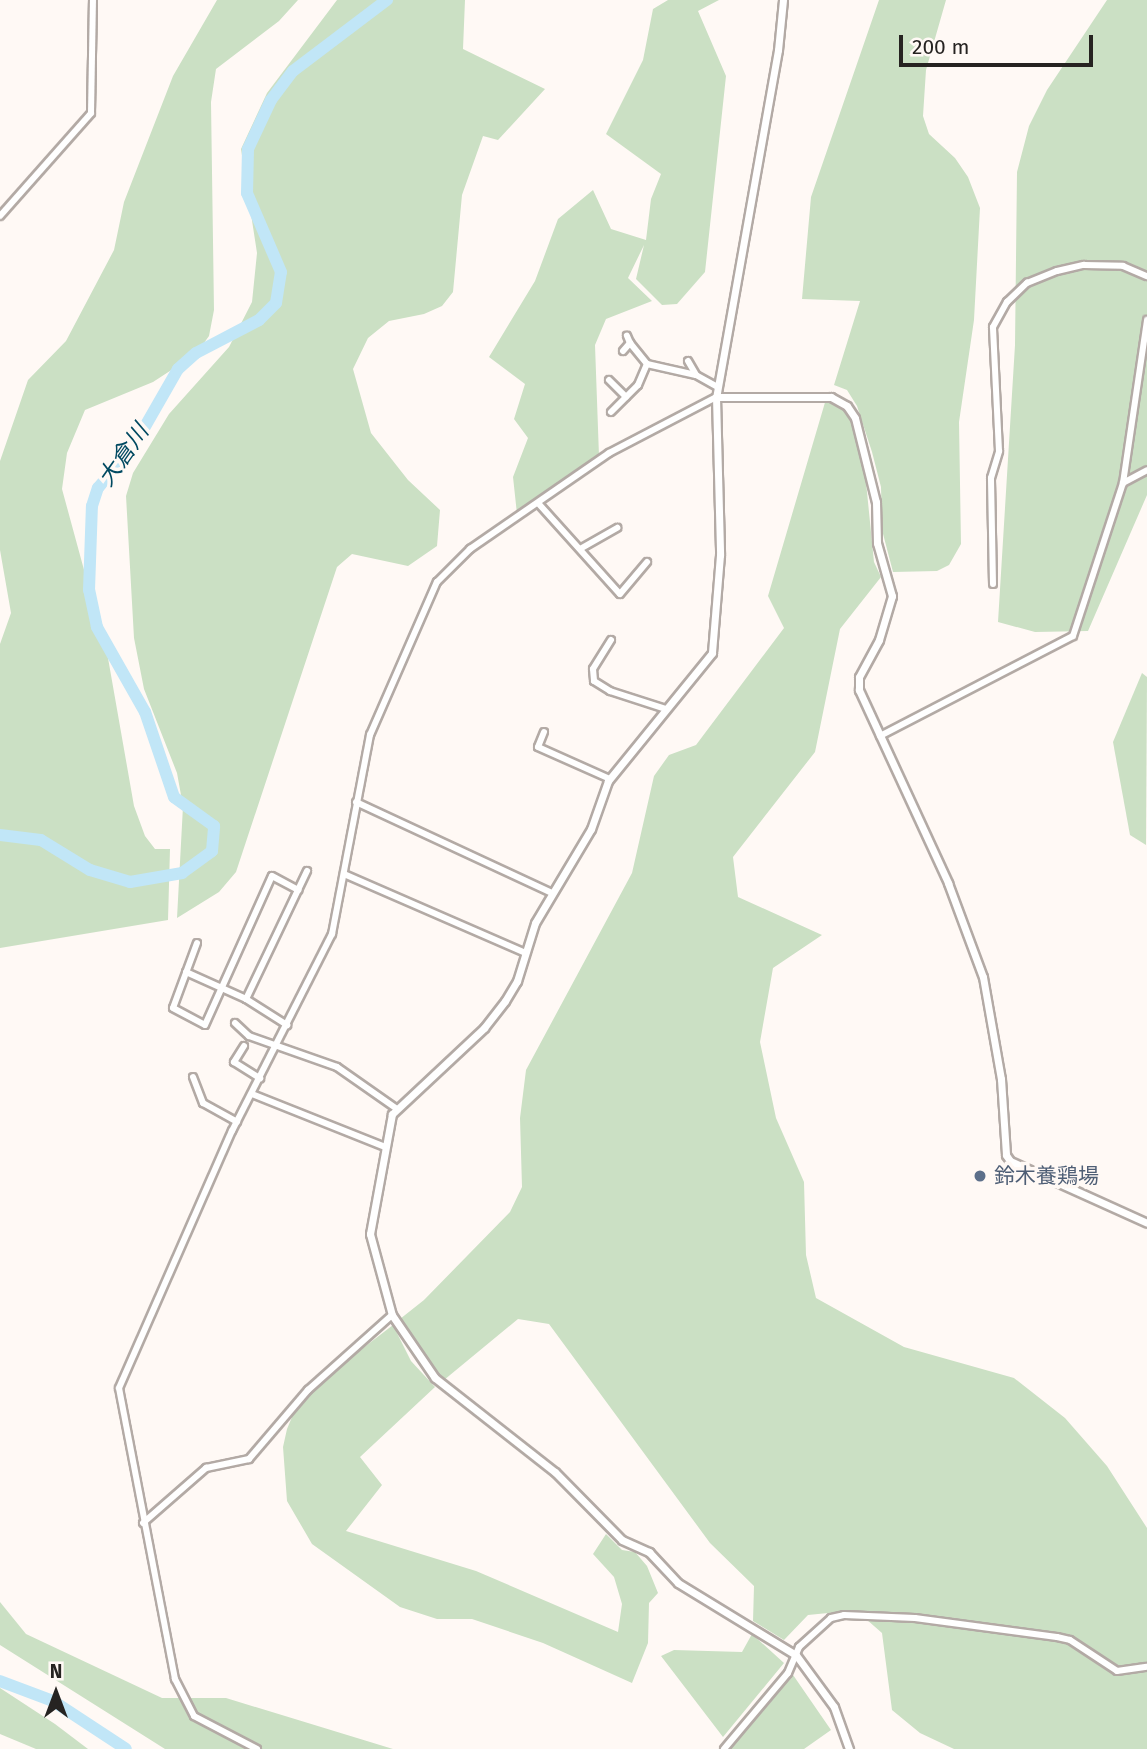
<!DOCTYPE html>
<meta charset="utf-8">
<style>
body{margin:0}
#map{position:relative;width:1147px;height:1749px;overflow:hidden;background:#fff9f5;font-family:"Fira Sans","Noto Sans JP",sans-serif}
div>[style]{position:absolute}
.green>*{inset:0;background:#cbe0c4}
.river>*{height:12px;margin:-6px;padding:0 6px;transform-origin:6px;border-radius:6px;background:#c1e6f7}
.roads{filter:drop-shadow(2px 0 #b3aaa5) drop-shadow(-2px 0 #b3aaa5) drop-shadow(0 2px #b3aaa5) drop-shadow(0 -2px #b3aaa5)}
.minor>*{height:6px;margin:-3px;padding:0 3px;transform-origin:3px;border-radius:3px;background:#fff}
.tertiary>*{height:7px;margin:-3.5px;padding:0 3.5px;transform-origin:3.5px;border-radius:3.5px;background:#fff}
.dots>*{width:19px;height:19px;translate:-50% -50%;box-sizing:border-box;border:4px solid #fff9f5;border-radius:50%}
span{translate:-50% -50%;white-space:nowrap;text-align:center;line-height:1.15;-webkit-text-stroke:7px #fff9f5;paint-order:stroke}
.service-label{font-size:21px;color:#4e5e75}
.left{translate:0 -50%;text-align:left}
.water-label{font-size:23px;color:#004961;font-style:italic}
.north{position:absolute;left:21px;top:1658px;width:70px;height:70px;-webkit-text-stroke:5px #fff9f5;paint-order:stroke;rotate:0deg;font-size:19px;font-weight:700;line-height:28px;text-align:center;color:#262321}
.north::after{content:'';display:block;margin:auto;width:24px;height:32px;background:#262321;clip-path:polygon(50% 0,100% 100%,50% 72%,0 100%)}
.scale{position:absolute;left:899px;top:35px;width:194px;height:32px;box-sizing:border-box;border:4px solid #262321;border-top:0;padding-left:9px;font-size:21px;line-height:24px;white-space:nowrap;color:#262321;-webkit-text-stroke:5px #fff9f5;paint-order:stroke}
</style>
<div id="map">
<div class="green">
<div style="clip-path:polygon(217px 0,298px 0,279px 21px,216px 69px,211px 102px,214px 310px,209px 336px,196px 354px,153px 382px,85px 410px,67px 453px,62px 489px,108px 658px,134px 806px,145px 836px,155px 849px,170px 849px,168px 920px,0 948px,0 644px,11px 613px,0 550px,0 461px,28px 380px,66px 341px,114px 250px,124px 202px,173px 76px)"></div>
<div style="clip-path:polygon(337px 0,465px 0,463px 49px,545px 89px,498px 140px,483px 136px,462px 195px,453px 292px,442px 306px,424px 314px,389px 321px,368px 338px,353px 369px,371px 433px,408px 480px,440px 510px,437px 546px,408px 566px,352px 554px,337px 567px,236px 872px,219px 892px,177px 918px,183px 806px,177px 773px,144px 689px,134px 638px,126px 496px,133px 473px,169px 414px,229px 347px,252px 302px,257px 253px,241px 149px,267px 93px)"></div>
<div style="clip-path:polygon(668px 0,719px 0,698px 11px,726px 76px,705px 272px,677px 304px,662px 305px,636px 279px,644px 245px,628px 278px,652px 301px,606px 319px,595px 345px,599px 456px,517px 514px,513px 477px,528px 438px,514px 419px,525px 384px,489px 357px,535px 281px,558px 219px,593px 190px,611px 229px,646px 240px,651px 199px,661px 174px,606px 134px,643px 60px,653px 9px)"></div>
<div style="clip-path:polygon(879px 0,946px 0,926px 70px,923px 116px,929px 134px,955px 158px,968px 177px,980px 208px,974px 320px,959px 422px,961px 544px,949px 565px,937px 571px,893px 572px,882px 530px,881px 487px,872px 452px,857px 406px,847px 390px,834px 385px,860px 301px,802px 299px,811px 197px)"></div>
<div style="clip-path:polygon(1107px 0,1147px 0,1147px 495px,1088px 631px,1035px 632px,998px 622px,1015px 345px,1017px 172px,1029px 126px,1047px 90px)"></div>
<div style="clip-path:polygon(826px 399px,845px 407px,854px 425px,864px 462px,874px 562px,881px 577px,840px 629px,815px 752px,733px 857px,738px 897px,822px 935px,773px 968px,760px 1042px,776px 1118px,804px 1182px,806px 1255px,816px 1298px,904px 1347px,1014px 1378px,1065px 1418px,1107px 1466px,1147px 1528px,1147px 1749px,954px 1749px,920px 1733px,892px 1710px,882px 1633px,866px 1619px,848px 1611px,808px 1615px,784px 1640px,753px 1621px,754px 1586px,710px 1543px,549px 1324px,518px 1319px,444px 1380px,417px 1356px,400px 1319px,424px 1300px,510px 1212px,522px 1187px,520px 1118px,526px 1070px,632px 873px,654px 776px,669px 755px,696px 745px,784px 628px,768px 596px)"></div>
<div style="clip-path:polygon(1142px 673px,1147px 677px,1146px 845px,1130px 835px,1113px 742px)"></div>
<div style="clip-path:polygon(393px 1325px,411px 1361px,435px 1387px,360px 1457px,382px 1485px,346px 1531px,476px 1571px,618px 1632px,622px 1604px,614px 1577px,593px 1554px,606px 1534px,622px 1550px,635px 1552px,647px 1566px,658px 1593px,649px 1603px,648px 1643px,632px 1683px,543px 1643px,472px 1619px,437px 1619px,400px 1607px,312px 1544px,287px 1501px,283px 1447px,287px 1429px,295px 1410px,319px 1382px)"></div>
<div style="clip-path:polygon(0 1602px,26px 1634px,162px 1698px,226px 1698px,393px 1749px,165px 1749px,0 1645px)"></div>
<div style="clip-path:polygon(752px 1634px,784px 1663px,723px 1737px,661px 1656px,674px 1650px,742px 1652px)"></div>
<div style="clip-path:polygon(791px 1672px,831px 1730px,804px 1749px,721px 1749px,770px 1703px)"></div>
<div style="clip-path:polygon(0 1688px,55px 1724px,88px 1749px,36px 1749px,0 1734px)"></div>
</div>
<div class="river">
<div style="left:0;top:835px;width:41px;rotate:7deg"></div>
<div style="left:41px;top:840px;width:57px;rotate:31.5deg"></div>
<div style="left:90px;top:870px;width:42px;rotate:16.7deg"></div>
<div style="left:130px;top:882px;width:53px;rotate:-9.8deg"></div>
<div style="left:182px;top:873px;width:37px;rotate:-36deg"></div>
<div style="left:212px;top:851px;width:25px;rotate:-85deg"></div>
<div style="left:214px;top:826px;width:49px;rotate:-144.1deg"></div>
<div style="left:174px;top:797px;width:90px;rotate:-108.8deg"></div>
<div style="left:145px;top:712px;width:98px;rotate:-119.5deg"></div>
<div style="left:97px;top:627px;width:38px;rotate:-102deg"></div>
<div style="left:89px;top:590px;width:84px;rotate:-88deg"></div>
<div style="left:92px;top:506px;width:19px;rotate:-72deg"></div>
<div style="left:98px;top:488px;width:57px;rotate:-49.9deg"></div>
<div style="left:135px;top:444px;width:86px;rotate:-60.2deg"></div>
<div style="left:178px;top:369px;width:24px;rotate:-42deg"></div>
<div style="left:196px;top:353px;width:71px;rotate:-27.6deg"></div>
<div style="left:259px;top:320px;width:24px;rotate:-45deg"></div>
<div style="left:276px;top:303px;width:31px;rotate:-81deg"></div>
<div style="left:281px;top:272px;width:86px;rotate:-113.3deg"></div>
<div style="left:247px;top:193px;width:44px;rotate:-88.7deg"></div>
<div style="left:248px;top:149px;width:54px;rotate:-64.9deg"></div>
<div style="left:271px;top:100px;width:36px;rotate:-53deg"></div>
<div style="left:293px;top:71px;width:118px;rotate:-37.1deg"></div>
<div style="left:0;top:1681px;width:57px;rotate:20.7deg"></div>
<div style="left:53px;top:1701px;width:87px;rotate:33.3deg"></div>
</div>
<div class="roads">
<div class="minor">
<div style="left:0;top:216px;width:137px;rotate:-48.5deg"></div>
<div style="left:91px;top:113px;width:113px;rotate:-89deg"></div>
<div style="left:630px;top:343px;width:27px;rotate:51deg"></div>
<div style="left:647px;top:364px;width:50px;rotate:12.7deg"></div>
<div style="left:696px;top:375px;width:25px;rotate:29deg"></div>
<div style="left:623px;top:351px;width:11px;rotate:-49deg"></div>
<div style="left:630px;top:343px;width:8px;rotate:-113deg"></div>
<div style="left:688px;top:361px;width:16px;rotate:60deg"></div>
<div style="left:609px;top:380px;width:24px;rotate:45deg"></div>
<div style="left:611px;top:412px;width:38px;rotate:-45deg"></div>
<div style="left:638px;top:385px;width:23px;rotate:-67deg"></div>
<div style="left:1123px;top:483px;width:27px;rotate:-28deg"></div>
<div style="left:538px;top:503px;width:122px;rotate:48deg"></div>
<div style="left:620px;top:594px;width:42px;rotate:-49.8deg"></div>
<div style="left:580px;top:549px;width:43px;rotate:-29.6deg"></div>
<div style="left:993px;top:584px;width:106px;rotate:-91.1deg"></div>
<div style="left:991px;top:478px;width:28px;rotate:-73deg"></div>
<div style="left:999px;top:451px;width:124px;rotate:-92.8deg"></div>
<div style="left:993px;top:327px;width:29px;rotate:-61deg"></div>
<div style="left:1007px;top:302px;width:28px;rotate:-44deg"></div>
<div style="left:1027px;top:283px;width:32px;rotate:-22deg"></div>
<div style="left:1057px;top:271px;width:28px;rotate:-13deg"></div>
<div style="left:1084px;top:265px;width:39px;rotate:1deg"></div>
<div style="left:1123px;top:266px;width:26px;rotate:23deg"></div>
<div style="left:611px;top:640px;width:34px;rotate:122deg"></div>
<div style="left:593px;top:669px;width:12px;rotate:85deg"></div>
<div style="left:594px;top:681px;width:19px;rotate:32deg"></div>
<div style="left:610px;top:691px;width:59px;rotate:17.8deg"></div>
<div style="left:544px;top:732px;width:16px;rotate:112deg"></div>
<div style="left:538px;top:747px;width:79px;rotate:24deg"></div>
<div style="left:880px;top:736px;width:217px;rotate:-27.4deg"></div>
<div style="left:1073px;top:636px;width:161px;rotate:-71.9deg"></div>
<div style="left:1123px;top:483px;width:165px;rotate:-81.6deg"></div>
<div style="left:356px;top:802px;width:216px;rotate:24.9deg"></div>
<div style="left:344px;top:874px;width:198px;rotate:23.5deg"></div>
<div style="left:197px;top:943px;width:69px;rotate:110.3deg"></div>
<div style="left:173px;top:1008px;width:36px;rotate:28deg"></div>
<div style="left:205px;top:1025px;width:163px;rotate:-65.8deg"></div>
<div style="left:272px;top:876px;width:30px;rotate:28deg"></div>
<div style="left:186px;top:972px;width:66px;rotate:24.2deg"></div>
<div style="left:246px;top:999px;width:49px;rotate:32.4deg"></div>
<div style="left:246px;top:999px;width:142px;rotate:-64.5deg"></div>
<div style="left:235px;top:1023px;width:19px;rotate:43deg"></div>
<div style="left:249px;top:1036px;width:93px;rotate:19.4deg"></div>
<div style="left:337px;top:1067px;width:73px;rotate:35deg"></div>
<div style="left:244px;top:1046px;width:19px;rotate:122deg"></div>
<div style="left:234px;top:1062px;width:31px;rotate:32deg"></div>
<div style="left:193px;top:1077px;width:28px;rotate:69deg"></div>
<div style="left:203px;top:1103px;width:39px;rotate:29deg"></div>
<div style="left:252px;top:1094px;width:143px;rotate:21.7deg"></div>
<div style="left:143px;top:1523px;width:84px;rotate:-41.1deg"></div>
<div style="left:206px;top:1468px;width:44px;rotate:-11.8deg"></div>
<div style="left:249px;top:1459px;width:91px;rotate:-49.5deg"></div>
<div style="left:308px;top:1390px;width:113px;rotate:-41.8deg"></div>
<div style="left:257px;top:1749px;width:71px;rotate:-152.4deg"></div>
<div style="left:194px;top:1716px;width:42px;rotate:-117.2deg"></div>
<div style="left:175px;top:1679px;width:296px;rotate:-100.9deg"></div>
<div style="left:119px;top:1388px;width:281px;rotate:-66.3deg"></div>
<div style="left:232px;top:1131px;width:221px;rotate:-63.1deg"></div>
<div style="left:332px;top:934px;width:203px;rotate:-79.2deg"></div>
<div style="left:370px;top:735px;width:167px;rotate:-66.4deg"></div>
<div style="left:437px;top:582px;width:47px;rotate:-45deg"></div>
<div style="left:470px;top:549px;width:169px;rotate:-34.6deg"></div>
<div style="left:609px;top:453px;width:121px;rotate:-27.6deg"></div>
<div style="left:724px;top:1749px;width:99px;rotate:-49.9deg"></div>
<div style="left:788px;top:1673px;width:28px;rotate:-67deg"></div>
<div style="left:799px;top:1647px;width:43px;rotate:-42.2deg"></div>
<div style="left:831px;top:1618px;width:13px;rotate:-13deg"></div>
<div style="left:844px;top:1615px;width:71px;rotate:2.4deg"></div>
<div style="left:915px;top:1618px;width:143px;rotate:7.6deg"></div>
<div style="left:1057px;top:1637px;width:13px;rotate:13deg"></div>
<div style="left:1070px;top:1640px;width:56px;rotate:33.4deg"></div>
<div style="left:1117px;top:1671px;width:30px;rotate:-8deg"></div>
</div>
<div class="tertiary">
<div style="left:783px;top:0;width:50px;rotate:95.7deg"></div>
<div style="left:778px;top:50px;width:352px;rotate:100.1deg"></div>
<div style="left:716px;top:397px;width:158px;rotate:88.5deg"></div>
<div style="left:720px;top:555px;width:98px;rotate:94.7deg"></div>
<div style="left:712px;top:653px;width:165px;rotate:129.1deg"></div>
<div style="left:608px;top:781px;width:51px;rotate:109.5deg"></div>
<div style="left:591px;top:829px;width:109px;rotate:120.8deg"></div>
<div style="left:535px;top:923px;width:61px;rotate:107.2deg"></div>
<div style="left:517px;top:981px;width:23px;rotate:121deg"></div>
<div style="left:505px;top:1001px;width:34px;rotate:128deg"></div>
<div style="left:484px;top:1028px;width:126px;rotate:136.9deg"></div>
<div style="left:392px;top:1114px;width:122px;rotate:100.4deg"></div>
<div style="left:370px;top:1234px;width:84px;rotate:74.8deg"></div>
<div style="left:392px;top:1315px;width:76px;rotate:55.7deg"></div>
<div style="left:435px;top:1378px;width:152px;rotate:38.1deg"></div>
<div style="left:555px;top:1472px;width:95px;rotate:45.4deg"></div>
<div style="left:622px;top:1540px;width:30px;rotate:24deg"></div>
<div style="left:649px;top:1552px;width:42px;rotate:46.9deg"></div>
<div style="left:678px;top:1583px;width:138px;rotate:31.4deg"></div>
<div style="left:796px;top:1655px;width:64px;rotate:53.8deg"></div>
<div style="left:834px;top:1707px;width:45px;rotate:70.3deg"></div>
<div style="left:716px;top:397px;width:115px"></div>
<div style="left:831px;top:397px;width:18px;rotate:29deg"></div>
<div style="left:847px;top:406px;width:14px;rotate:56deg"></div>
<div style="left:855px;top:418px;width:87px;rotate:76deg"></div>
<div style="left:876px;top:502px;width:41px;rotate:88.6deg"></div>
<div style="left:877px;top:543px;width:55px;rotate:74.2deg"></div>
<div style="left:892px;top:596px;width:46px;rotate:106.5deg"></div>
<div style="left:879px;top:640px;width:42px;rotate:118.4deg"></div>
<div style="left:859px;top:677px;width:13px;rotate:90deg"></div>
<div style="left:859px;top:690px;width:213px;rotate:65.2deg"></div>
<div style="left:948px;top:883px;width:100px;rotate:69.6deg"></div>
<div style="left:983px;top:977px;width:104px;rotate:80deg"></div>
<div style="left:1001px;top:1079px;width:76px;rotate:86.2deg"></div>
<div style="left:1006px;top:1155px;width:7px;rotate:56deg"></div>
<div style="left:1010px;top:1161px;width:150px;rotate:24.3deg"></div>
</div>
</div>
<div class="dots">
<div style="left:980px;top:1176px;background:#5c6f8a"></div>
</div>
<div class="service-label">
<span class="left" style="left:994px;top:1176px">鈴木養鶏場</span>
</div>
<div class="water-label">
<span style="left:123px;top:455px;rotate:-55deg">大倉川</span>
</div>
<div class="north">N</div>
<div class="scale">200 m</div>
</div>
